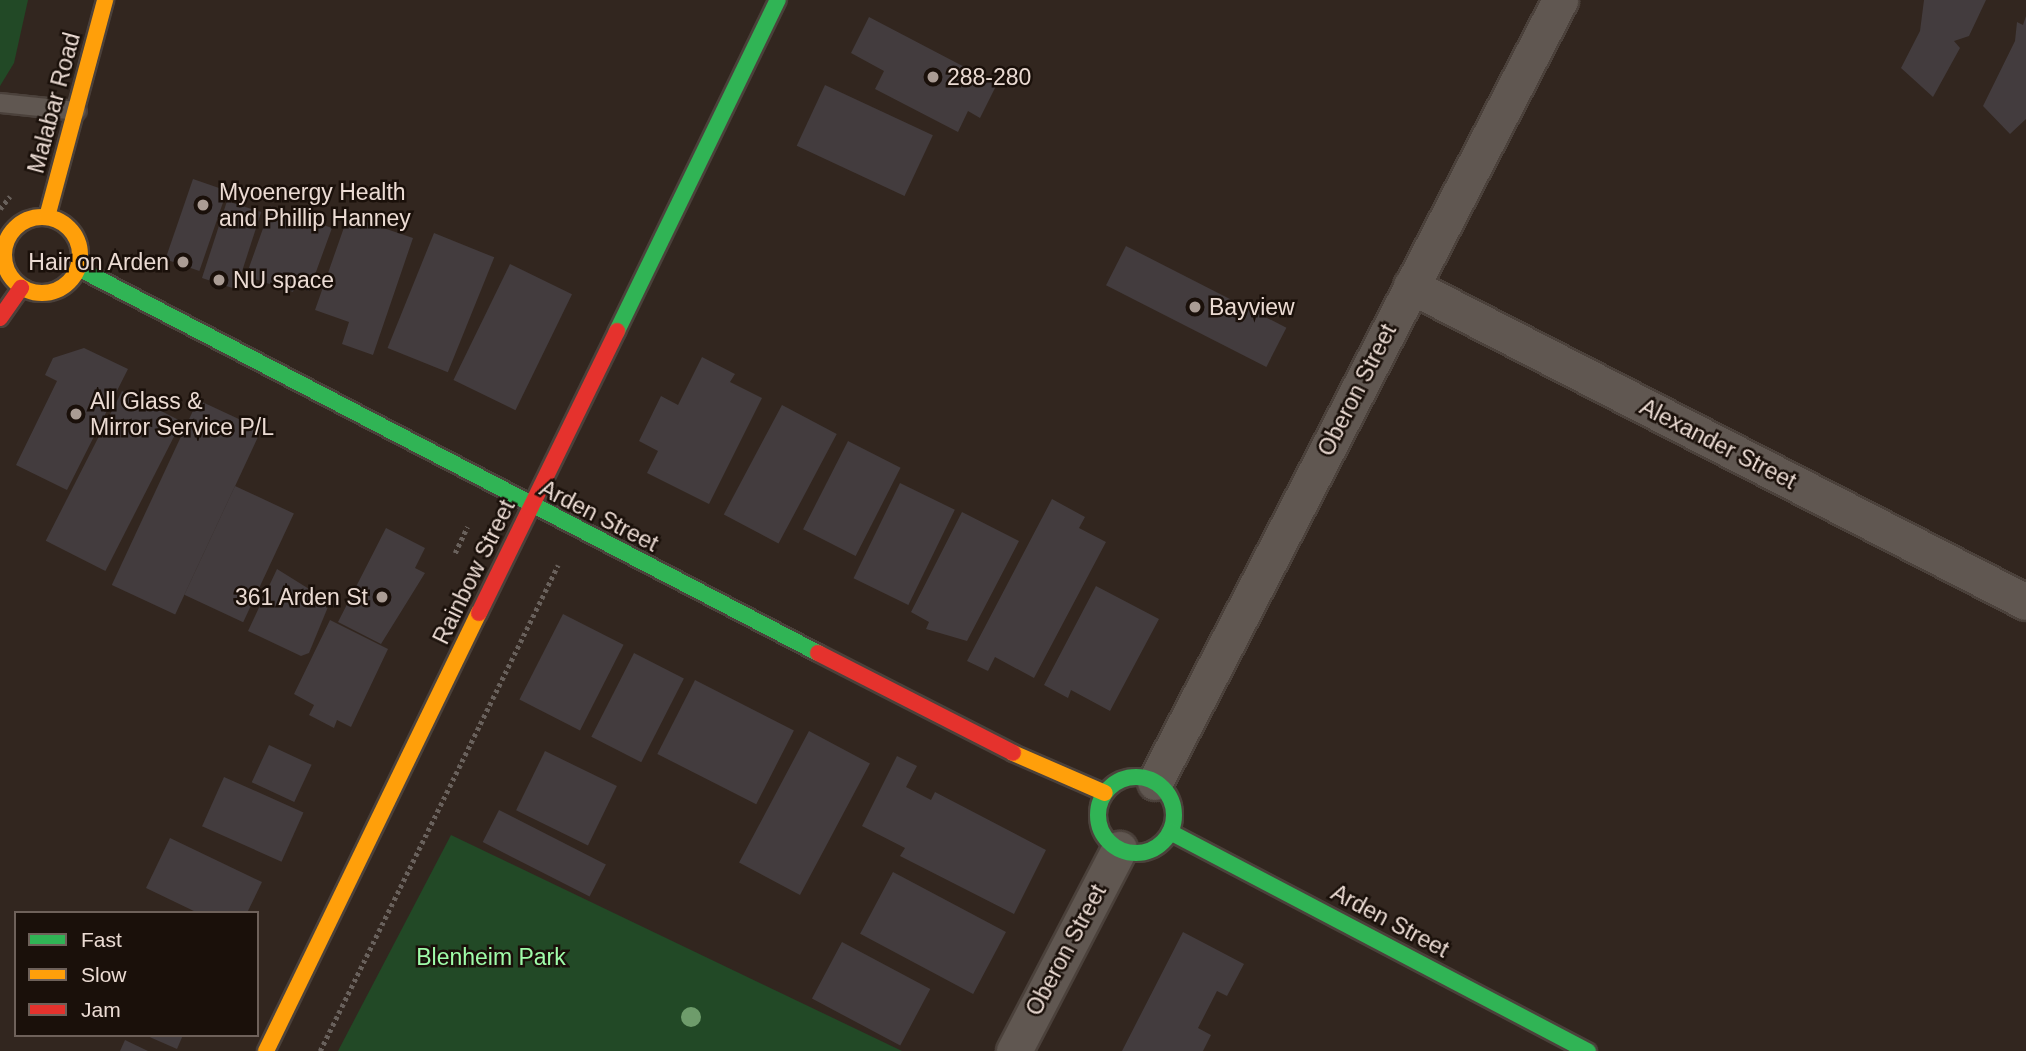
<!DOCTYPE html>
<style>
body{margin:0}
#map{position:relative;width:2026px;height:1051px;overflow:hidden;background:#32261f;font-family:Helvetica,sans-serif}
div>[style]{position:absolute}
.green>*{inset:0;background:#224926}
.building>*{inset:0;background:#433c3e;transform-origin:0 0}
.path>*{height:4.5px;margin-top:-2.25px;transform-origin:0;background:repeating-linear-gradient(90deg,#69615c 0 3.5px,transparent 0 7px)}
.roads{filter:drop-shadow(2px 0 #4b413b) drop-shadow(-2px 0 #4b413b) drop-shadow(0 2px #4b413b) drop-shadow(0 -2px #4b413b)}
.lane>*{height:18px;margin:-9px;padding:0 9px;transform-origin:9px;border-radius:9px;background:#605751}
.street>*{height:35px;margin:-17.5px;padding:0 17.5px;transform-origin:17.5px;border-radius:17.5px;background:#605751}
.fast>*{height:16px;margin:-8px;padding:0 8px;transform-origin:8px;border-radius:8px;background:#30b455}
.fast>.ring{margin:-8px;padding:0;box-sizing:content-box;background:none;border:16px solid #30b455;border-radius:50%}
.slow>*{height:16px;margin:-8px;padding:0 8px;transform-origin:8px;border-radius:8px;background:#ff9f0a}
.slow>.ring{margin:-8px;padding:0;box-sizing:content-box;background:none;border:16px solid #ff9f0a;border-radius:50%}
.jam>*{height:16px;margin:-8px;padding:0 8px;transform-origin:8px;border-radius:8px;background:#e5322d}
.trees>*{width:20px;height:20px;margin:-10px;border-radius:50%;background:#6e9c6b}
.dots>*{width:19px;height:19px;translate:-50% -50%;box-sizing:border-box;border:4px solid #1a100a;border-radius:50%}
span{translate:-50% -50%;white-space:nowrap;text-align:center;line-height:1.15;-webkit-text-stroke:5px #1a100a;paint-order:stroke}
.poi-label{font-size:23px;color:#ebdbd3}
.left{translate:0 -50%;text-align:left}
.right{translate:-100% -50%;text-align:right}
.street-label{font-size:23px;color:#ebdbd3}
.park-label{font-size:23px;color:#9ffca9}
.legend{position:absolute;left:14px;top:911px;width:245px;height:126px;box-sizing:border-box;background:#1a100a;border:2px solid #6e615a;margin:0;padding:9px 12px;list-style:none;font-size:21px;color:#ebdbd3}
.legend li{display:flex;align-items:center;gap:14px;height:35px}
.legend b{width:35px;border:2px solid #6e615a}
</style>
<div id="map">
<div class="green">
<div style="clip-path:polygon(0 0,28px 0,14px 63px,0 86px)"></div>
<div style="clip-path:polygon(451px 835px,902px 1051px,338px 1051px)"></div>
</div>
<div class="building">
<div style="clip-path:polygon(1924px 0,1986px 0,1969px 36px,1954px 41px,1960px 48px,1933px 97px,1901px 68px,1920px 31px)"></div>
<div style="clip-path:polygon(2026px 16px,2026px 119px,2010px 134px,1983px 106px,2015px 41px,2017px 22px,2023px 25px)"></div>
<div style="clip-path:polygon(869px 17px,997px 84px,980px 118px,968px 111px,958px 132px,875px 89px,884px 71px,851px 53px)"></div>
<div style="left:825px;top:85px;width:119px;height:67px;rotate:25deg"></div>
<div style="left:193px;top:179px;width:36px;height:85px;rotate:19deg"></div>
<div style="left:227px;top:201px;width:36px;height:81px;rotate:18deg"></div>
<div style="clip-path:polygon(271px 206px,332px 228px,309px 291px,295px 286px,293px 292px,246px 276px)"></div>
<div style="clip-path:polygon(348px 216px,413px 238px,373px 355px,342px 344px,349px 322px,315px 310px)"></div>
<div style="left:434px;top:233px;width:65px;height:124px;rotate:22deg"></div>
<div style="left:1126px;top:246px;width:180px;height:44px;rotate:27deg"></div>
<div style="left:510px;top:264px;width:69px;height:129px;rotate:26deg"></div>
<div style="clip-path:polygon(84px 348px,128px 369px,67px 490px,16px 465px,57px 381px,45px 375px,53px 358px)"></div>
<div style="clip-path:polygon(702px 357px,735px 374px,730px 382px,762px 398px,709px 504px,647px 473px,658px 451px,639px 441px,661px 396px,678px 405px)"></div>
<div style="left:122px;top:391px;width:67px;height:168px;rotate:27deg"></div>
<div style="left:198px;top:400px;width:70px;height:204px;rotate:25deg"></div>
<div style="left:782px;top:405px;width:62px;height:124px;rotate:28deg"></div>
<div style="left:848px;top:441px;width:59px;height:99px;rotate:27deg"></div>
<div style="left:900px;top:483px;width:61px;height:106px;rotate:26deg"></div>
<div style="left:235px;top:486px;width:65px;height:120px;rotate:25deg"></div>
<div style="clip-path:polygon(1052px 499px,1085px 517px,1079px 528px,1106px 542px,1034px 678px,995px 657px,988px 671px,967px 661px)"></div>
<div style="clip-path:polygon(962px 512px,1019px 541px,967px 641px,926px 629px,929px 622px,911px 612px)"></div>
<div style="clip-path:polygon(386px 528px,425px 548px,415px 568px,425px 573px,381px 644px,338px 622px)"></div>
<div style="clip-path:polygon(277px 569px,330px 602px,309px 653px,301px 656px,248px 631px)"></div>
<div style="clip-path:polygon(1096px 586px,1159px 619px,1110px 711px,1071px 690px,1068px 698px,1044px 685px)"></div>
<div style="left:563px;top:614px;width:68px;height:96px;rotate:27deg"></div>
<div style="clip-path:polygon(330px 620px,388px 649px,351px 727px,337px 720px,334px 728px,309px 715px,314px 705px,294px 694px)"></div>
<div style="left:634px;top:653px;width:56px;height:94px;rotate:27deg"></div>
<div style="left:695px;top:680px;width:111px;height:83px;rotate:27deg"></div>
<div style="left:809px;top:731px;width:69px;height:149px;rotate:28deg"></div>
<div style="left:269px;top:745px;width:47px;height:41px;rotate:25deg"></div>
<div style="left:545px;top:751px;width:80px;height:66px;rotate:26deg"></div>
<div style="clip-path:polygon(897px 756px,917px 766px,906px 787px,931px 800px,935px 792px,1046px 850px,1014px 914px,900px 856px,905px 848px,862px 826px)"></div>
<div style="left:224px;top:777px;width:87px;height:54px;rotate:24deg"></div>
<div style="left:499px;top:810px;width:120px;height:36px;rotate:27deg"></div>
<div style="clip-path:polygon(170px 838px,262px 882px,247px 913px,198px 913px,146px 888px)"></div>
<div style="left:893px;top:872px;width:128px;height:70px;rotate:28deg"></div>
<div style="clip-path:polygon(1183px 932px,1244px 964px,1227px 996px,1217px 991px,1198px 1028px,1211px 1035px,1203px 1051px,1122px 1051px)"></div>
<div style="left:842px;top:942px;width:100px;height:64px;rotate:28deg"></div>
<div style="clip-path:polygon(145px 1035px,183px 1035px,177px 1049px)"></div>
<div style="clip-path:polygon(125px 1040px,148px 1051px,120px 1051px)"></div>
</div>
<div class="path">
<div style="left:0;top:209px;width:16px;rotate:-52deg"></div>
<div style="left:455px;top:553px;width:29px;rotate:-65deg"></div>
<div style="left:320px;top:1051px;width:541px;rotate:-63.91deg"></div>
</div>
<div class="roads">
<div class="lane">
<div style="left:0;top:103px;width:77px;rotate:5.9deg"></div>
</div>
<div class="street">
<div style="left:1411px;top:286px;width:691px;rotate:27.2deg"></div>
<div style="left:1155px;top:782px;width:881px;rotate:-62.62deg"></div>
<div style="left:1014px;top:1051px;width:228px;rotate:-62.5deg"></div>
</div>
<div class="fast">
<div style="left:78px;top:268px;width:834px;rotate:27.49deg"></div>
<div style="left:617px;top:331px;width:368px;rotate:-64.1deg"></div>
<div class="ring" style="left:1098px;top:777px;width:60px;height:60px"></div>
<div style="left:1170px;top:832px;width:472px;rotate:27.7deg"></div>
</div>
<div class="slow">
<div class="ring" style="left:4px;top:217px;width:60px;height:60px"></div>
<div style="left:47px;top:217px;width:225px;rotate:-75deg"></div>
<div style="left:1013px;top:753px;width:100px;rotate:23.5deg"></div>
<div style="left:266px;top:1051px;width:487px;rotate:-64.1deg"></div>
</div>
<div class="jam">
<div style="left:0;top:318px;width:37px;rotate:-55deg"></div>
<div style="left:479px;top:613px;width:314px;rotate:-63.9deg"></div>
<div style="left:818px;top:653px;width:219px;rotate:27.1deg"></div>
</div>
</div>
<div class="trees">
<div style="left:691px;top:1017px"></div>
</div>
<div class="dots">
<div style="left:933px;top:77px;background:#aa9c94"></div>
<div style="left:203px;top:205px;background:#aa9c94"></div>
<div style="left:183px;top:262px;background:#aa9c94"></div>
<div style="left:219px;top:280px;background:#aa9c94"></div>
<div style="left:1195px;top:307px;background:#aa9c94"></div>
<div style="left:76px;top:414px;background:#aa9c94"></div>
<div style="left:382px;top:597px;background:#aa9c94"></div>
</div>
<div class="poi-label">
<span class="left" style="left:947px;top:77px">288-280</span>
<span class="left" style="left:219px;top:205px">Myoenergy Health<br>and Phillip Hanney</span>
<span class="right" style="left:169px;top:262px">Hair on Arden</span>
<span class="left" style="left:233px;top:280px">NU space</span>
<span class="left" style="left:1209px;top:307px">Bayview</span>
<span class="left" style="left:90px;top:414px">All Glass &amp;<br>Mirror Service P/L</span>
<span class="right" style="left:368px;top:597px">361 Arden St</span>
</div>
<div class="street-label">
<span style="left:54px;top:103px;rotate:-75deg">Malabar Road</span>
<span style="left:1357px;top:390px;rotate:-63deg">Oberon Street</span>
<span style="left:1718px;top:444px;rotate:27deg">Alexander Street</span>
<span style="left:599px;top:516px;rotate:27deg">Arden Street</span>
<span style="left:474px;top:572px;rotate:-64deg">Rainbow Street</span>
<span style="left:1390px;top:921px;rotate:28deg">Arden Street</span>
<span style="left:1066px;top:950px;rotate:-62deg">Oberon Street</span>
</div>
<div class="park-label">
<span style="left:491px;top:957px">Blenheim Park</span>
</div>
<ul class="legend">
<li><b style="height:9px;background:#30b455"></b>Fast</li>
<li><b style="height:9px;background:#ff9f0a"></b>Slow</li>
<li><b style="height:9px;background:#e5322d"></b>Jam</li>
</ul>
</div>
